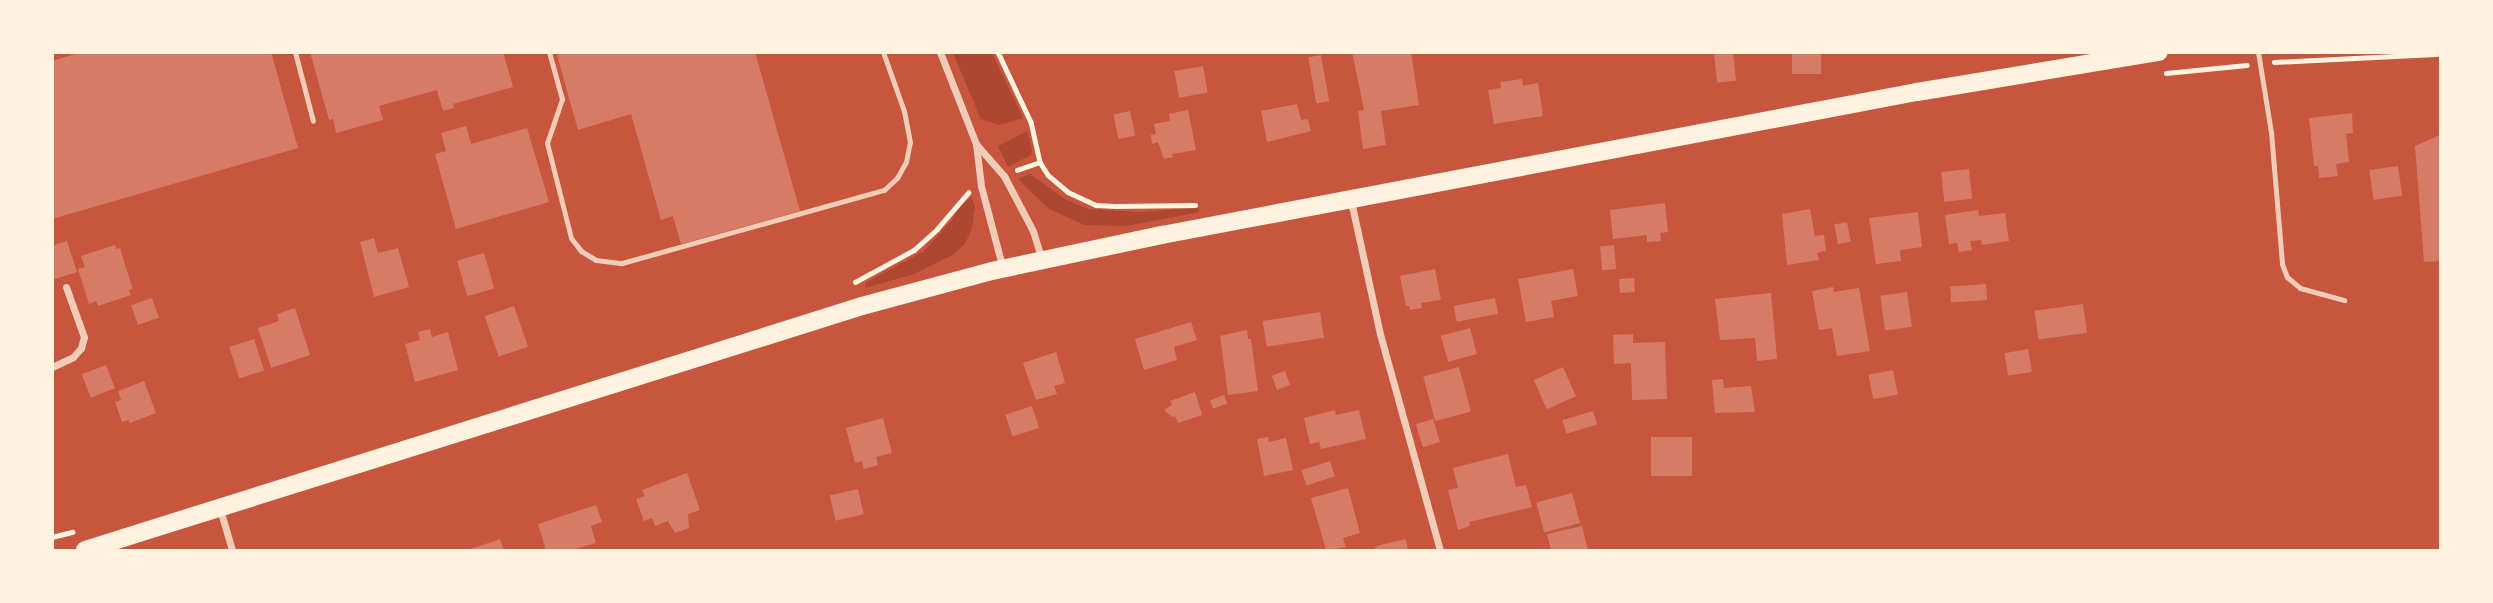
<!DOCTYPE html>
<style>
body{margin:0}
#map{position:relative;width:2493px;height:603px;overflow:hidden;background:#c8553d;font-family:Spectral,serif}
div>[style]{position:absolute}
.green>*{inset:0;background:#ae4732}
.building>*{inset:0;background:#d67c66;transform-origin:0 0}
.path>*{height:4.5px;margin:-2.25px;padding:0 2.25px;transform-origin:2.25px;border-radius:2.25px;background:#fff3e0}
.service>*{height:5px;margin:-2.5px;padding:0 2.5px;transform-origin:2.5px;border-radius:2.5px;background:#f1ccb7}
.minor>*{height:7px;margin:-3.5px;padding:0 3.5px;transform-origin:3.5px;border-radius:3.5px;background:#f1ccb7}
.primary>*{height:18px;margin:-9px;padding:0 9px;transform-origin:9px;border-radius:9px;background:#fff3e0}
span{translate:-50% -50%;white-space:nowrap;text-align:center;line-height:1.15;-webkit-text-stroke:6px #fff3e0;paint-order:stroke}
.frame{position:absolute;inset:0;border:54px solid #fff3e0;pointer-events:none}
</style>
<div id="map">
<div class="green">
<div style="clip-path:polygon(953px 53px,992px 53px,1023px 118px,999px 125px,981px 119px)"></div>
<div style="clip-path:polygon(1027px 131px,1032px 150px,1031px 155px,1008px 167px,998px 146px)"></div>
<div style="clip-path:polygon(1030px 174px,1065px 199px,1088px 209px,1140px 212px,1198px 208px,1200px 212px,1126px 226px,1084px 225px,1049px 209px,1018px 179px)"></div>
<div style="clip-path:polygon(972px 197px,975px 207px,972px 228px,965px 244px,951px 256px,914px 274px,865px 288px,866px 283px,874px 278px,923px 252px,952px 220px,960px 205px)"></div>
</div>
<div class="building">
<div style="clip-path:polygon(82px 52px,271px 52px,298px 148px,52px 219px,52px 61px)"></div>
<div style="clip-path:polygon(310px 52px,503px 52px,513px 87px,453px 104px,454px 108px,443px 111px,437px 90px,379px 106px,383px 120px,336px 133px,333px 119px,329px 120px)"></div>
<div style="clip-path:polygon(564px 52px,755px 52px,800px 211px,681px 244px,673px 216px,661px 220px,631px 114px,578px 130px,557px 55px)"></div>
<div style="clip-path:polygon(1352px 52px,1411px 52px,1419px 105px,1381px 111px,1386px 145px,1363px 149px,1358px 111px,1364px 110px)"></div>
<div style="left:1733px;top:52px;width:29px;height:19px;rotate:84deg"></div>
<div style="left:1792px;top:52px;width:29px;height:22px"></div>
<div style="left:1321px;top:55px;width:47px;height:13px;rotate:80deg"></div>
<div style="left:1203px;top:66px;width:27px;height:29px;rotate:80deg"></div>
<div style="clip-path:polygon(1522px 79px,1523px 86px,1538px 83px,1543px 116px,1494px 124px,1488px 90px,1501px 88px,1500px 82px)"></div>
<div style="clip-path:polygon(1297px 104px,1301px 120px,1308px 119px,1311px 131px,1267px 142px,1261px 111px)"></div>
<div style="clip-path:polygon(1188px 110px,1196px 150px,1172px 154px,1173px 157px,1164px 159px,1158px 142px,1152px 144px,1151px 135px,1156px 134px,1154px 124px,1170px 121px,1169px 114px)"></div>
<div style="left:1130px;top:111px;width:25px;height:17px;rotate:78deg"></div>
<div style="clip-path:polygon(2352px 113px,2353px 133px,2346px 134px,2349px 162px,2336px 164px,2338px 176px,2319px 178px,2318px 166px,2314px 166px,2309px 118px)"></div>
<div style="clip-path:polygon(466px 126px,471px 144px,527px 128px,549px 202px,456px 229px,435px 154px,446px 151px,441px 133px)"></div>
<div style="clip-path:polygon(2440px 135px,2440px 261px,2424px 262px,2415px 146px)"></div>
<div style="left:2398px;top:166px;width:30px;height:29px;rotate:82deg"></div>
<div style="left:1969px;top:169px;width:30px;height:28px;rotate:84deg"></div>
<div style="clip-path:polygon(1665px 203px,1668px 232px,1660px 233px,1661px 241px,1647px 242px,1647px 235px,1613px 239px,1610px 210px)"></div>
<div style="clip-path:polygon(1810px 209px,1815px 236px,1824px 235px,1826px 251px,1817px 253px,1819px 260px,1787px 265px,1782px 214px)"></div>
<div style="clip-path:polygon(1978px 210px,1979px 216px,2005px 213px,2009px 241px,1982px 245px,1981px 240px,1970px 241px,1972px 250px,1959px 252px,1957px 243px,1949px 244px,1945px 215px)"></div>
<div style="clip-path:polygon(1918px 212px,1922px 247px,1900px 250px,1901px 261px,1876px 264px,1869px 218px)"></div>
<div style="left:1847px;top:222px;width:20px;height:13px;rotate:79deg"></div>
<div style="clip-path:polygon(374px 238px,378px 253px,398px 248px,409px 287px,374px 297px,360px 242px)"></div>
<div style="clip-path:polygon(67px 241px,77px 272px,52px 280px,52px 246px)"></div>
<div style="clip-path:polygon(115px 245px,116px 249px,120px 248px,126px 268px,133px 289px,129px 290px,131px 295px,98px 306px,96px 301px,89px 304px,78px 269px,85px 267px,81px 256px)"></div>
<div style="left:1614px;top:245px;width:24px;height:14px;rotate:85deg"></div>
<div style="left:484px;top:253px;width:37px;height:28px;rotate:74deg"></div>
<div style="clip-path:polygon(1435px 269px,1441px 300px,1421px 303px,1422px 308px,1410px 310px,1409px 306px,1406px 306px,1400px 276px)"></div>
<div style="clip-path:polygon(1573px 269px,1578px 296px,1551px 301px,1554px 317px,1526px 322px,1518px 279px)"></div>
<div style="left:1634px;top:278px;width:14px;height:15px;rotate:86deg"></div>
<div style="left:1986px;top:284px;width:16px;height:36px;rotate:86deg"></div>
<div style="clip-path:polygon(1833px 287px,1834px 292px,1859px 288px,1870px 351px,1837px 356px,1832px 328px,1819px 330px,1812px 291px)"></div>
<div style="left:1907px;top:292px;width:35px;height:27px;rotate:82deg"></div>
<div style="clip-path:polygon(1771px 293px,1777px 359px,1757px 361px,1755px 338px,1720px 340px,1715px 299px)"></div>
<div style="left:152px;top:298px;width:21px;height:22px;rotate:71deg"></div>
<div style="left:1495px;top:298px;width:16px;height:42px;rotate:79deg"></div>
<div style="left:2083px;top:304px;width:29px;height:49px;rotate:82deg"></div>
<div style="left:514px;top:306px;width:43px;height:31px;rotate:71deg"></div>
<div style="clip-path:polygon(295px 308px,310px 355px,271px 368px,258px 328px,279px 321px,277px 314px)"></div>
<div style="left:1320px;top:312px;width:26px;height:58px;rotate:81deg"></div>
<div style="clip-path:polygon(1191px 322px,1197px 340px,1174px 347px,1177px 360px,1144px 370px,1135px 339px)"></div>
<div style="left:1470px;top:328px;width:27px;height:30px;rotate:75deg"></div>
<div style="clip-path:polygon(430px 329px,432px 337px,448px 332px,458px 370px,415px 382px,405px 344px,420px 340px,418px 332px)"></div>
<div style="clip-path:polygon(1247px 330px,1248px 339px,1251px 339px,1258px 391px,1228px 395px,1220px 336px)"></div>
<div style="clip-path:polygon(1633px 334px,1633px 343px,1665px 342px,1667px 399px,1632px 400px,1631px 363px,1614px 364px,1613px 335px)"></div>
<div style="left:254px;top:339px;width:33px;height:26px;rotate:72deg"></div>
<div style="left:2028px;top:349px;width:23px;height:24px;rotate:80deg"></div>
<div style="clip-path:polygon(1056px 352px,1065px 383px,1054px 386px,1057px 394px,1036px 400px,1023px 363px)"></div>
<div style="left:106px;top:365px;width:25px;height:26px;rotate:69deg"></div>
<div style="left:1459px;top:367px;width:46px;height:37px;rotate:75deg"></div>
<div style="left:1563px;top:367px;width:32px;height:32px;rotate:66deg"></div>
<div style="left:1893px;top:370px;width:25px;height:25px;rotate:79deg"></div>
<div style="left:1285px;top:371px;width:15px;height:14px;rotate:70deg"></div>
<div style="clip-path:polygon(1723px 379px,1724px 388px,1751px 386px,1755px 412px,1715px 413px,1712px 380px)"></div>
<div style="clip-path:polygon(144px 381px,156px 413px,130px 423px,128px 420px,122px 422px,115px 402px,121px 400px,118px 391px)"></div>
<div style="clip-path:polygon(1195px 392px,1202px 415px,1178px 423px,1175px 416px,1172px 417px,1164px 410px,1172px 405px,1170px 401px)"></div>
<div style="left:1224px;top:395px;width:9px;height:15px;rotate:69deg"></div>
<div style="left:1032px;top:406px;width:23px;height:28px;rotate:72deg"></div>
<div style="clip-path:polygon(1335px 410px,1336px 415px,1359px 410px,1366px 439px,1321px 449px,1319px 442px,1310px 444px,1304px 418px)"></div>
<div style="left:1593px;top:411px;width:14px;height:32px;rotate:73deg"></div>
<div style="clip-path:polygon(883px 418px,892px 453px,876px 457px,878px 465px,864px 469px,862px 461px,855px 463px,846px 428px)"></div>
<div style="left:1433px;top:419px;width:24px;height:18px;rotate:73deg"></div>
<div style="clip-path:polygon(1268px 437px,1269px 442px,1286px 438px,1293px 470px,1264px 476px,1257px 439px)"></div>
<div style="left:1651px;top:437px;width:41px;height:39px"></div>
<div style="clip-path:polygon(1508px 454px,1516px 487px,1526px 485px,1532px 507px,1469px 522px,1470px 526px,1458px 530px,1448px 490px,1458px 488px,1453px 468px)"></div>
<div style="left:1330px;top:461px;width:16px;height:30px;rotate:72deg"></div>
<div style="clip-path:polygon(687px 473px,700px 510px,688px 514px,689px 528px,675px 533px,668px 521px,655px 526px,652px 518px,644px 521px,636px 499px,645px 496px,642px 490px)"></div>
<div style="clip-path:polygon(1348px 488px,1360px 533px,1343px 538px,1346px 547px,1326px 550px,1311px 498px)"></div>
<div style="left:858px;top:489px;width:26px;height:29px;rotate:77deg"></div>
<div style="left:1572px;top:493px;width:31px;height:37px;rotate:75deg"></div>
<div style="clip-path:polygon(596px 505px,602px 522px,591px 526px,596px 543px,572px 550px,546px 550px,538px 524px)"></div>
<div style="clip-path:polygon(1582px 526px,1588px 550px,1551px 550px,1547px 534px)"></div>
<div style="clip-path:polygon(500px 539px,504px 550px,468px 550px)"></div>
<div style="clip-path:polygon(1406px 539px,1408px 550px,1376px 550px,1375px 547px,1384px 544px)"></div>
</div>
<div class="path">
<div style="left:998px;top:52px;width:77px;rotate:64.8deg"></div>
<div style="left:1031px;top:122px;width:41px;rotate:77.3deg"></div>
<div style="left:1040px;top:162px;width:15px;rotate:58deg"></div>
<div style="left:1048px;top:175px;width:26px;rotate:40deg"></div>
<div style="left:1068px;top:192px;width:31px;rotate:25deg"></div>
<div style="left:1096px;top:205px;width:19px;rotate:3deg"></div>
<div style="left:1115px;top:206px;width:80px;rotate:-0.7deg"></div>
<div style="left:2274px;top:62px;width:166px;rotate:-2.8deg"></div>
<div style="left:2166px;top:73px;width:81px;rotate:-5.6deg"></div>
<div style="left:1017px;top:170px;width:24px;rotate:-19deg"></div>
<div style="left:855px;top:282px;width:67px;rotate:-28.5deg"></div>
<div style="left:914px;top:250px;width:31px;rotate:-42deg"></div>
<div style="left:937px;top:229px;width:48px;rotate:-49.3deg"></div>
<div style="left:52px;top:537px;width:21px;rotate:-14deg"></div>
</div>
<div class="service">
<div style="left:295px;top:52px;width:71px;rotate:75.4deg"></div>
<div style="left:549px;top:52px;width:49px;rotate:74.5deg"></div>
<div style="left:562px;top:99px;width:46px;rotate:108.8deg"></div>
<div style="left:547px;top:143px;width:98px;rotate:75.8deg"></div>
<div style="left:571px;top:238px;width:16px;rotate:52deg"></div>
<div style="left:581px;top:251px;width:17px;rotate:31deg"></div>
<div style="left:596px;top:260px;width:26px;rotate:7deg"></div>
<div style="left:622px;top:263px;width:272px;rotate:-15.6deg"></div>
<div style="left:884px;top:190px;width:18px;rotate:-43deg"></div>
<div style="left:897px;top:178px;width:18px;rotate:-61deg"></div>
<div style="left:906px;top:162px;width:20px;rotate:-79deg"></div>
<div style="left:910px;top:142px;width:32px;rotate:-101deg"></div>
<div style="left:904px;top:111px;width:63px;rotate:-109.6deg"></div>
<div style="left:2258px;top:52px;width:81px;rotate:80.8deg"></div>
<div style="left:2271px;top:132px;width:132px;rotate:85.2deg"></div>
<div style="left:2282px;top:264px;width:14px;rotate:69deg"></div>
<div style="left:2287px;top:277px;width:17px;rotate:40deg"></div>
<div style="left:2300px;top:288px;width:46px;rotate:15.3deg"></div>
</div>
<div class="minor">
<div style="left:940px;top:52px;width:99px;rotate:68.6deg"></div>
<div style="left:976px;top:144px;width:42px;rotate:83.2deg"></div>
<div style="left:981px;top:186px;width:86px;rotate:75.2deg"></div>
<div style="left:976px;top:144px;width:43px;rotate:48.8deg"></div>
<div style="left:1004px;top:176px;width:62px;rotate:62.2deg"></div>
<div style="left:1033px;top:231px;width:30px;rotate:73deg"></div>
<div style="left:1351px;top:201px;width:136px;rotate:77.7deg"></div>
<div style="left:1380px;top:334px;width:224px;rotate:74.5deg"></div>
<div style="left:52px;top:367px;width:23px;rotate:-25deg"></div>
<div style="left:73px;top:357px;width:12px;rotate:-48deg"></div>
<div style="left:81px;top:348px;width:11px;rotate:-75deg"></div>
<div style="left:84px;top:337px;width:53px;rotate:-109.8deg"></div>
<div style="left:220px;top:509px;width:43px;rotate:73.7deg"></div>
</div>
<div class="primary">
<div style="left:85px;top:550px;width:814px;rotate:-17.43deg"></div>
<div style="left:862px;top:306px;width:135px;rotate:-15.1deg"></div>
<div style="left:992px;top:271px;width:174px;rotate:-12deg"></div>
<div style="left:1162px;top:235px;width:768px;rotate:-10.73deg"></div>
<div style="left:1917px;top:92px;width:245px;rotate:-9.4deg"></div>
</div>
<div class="frame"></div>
</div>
